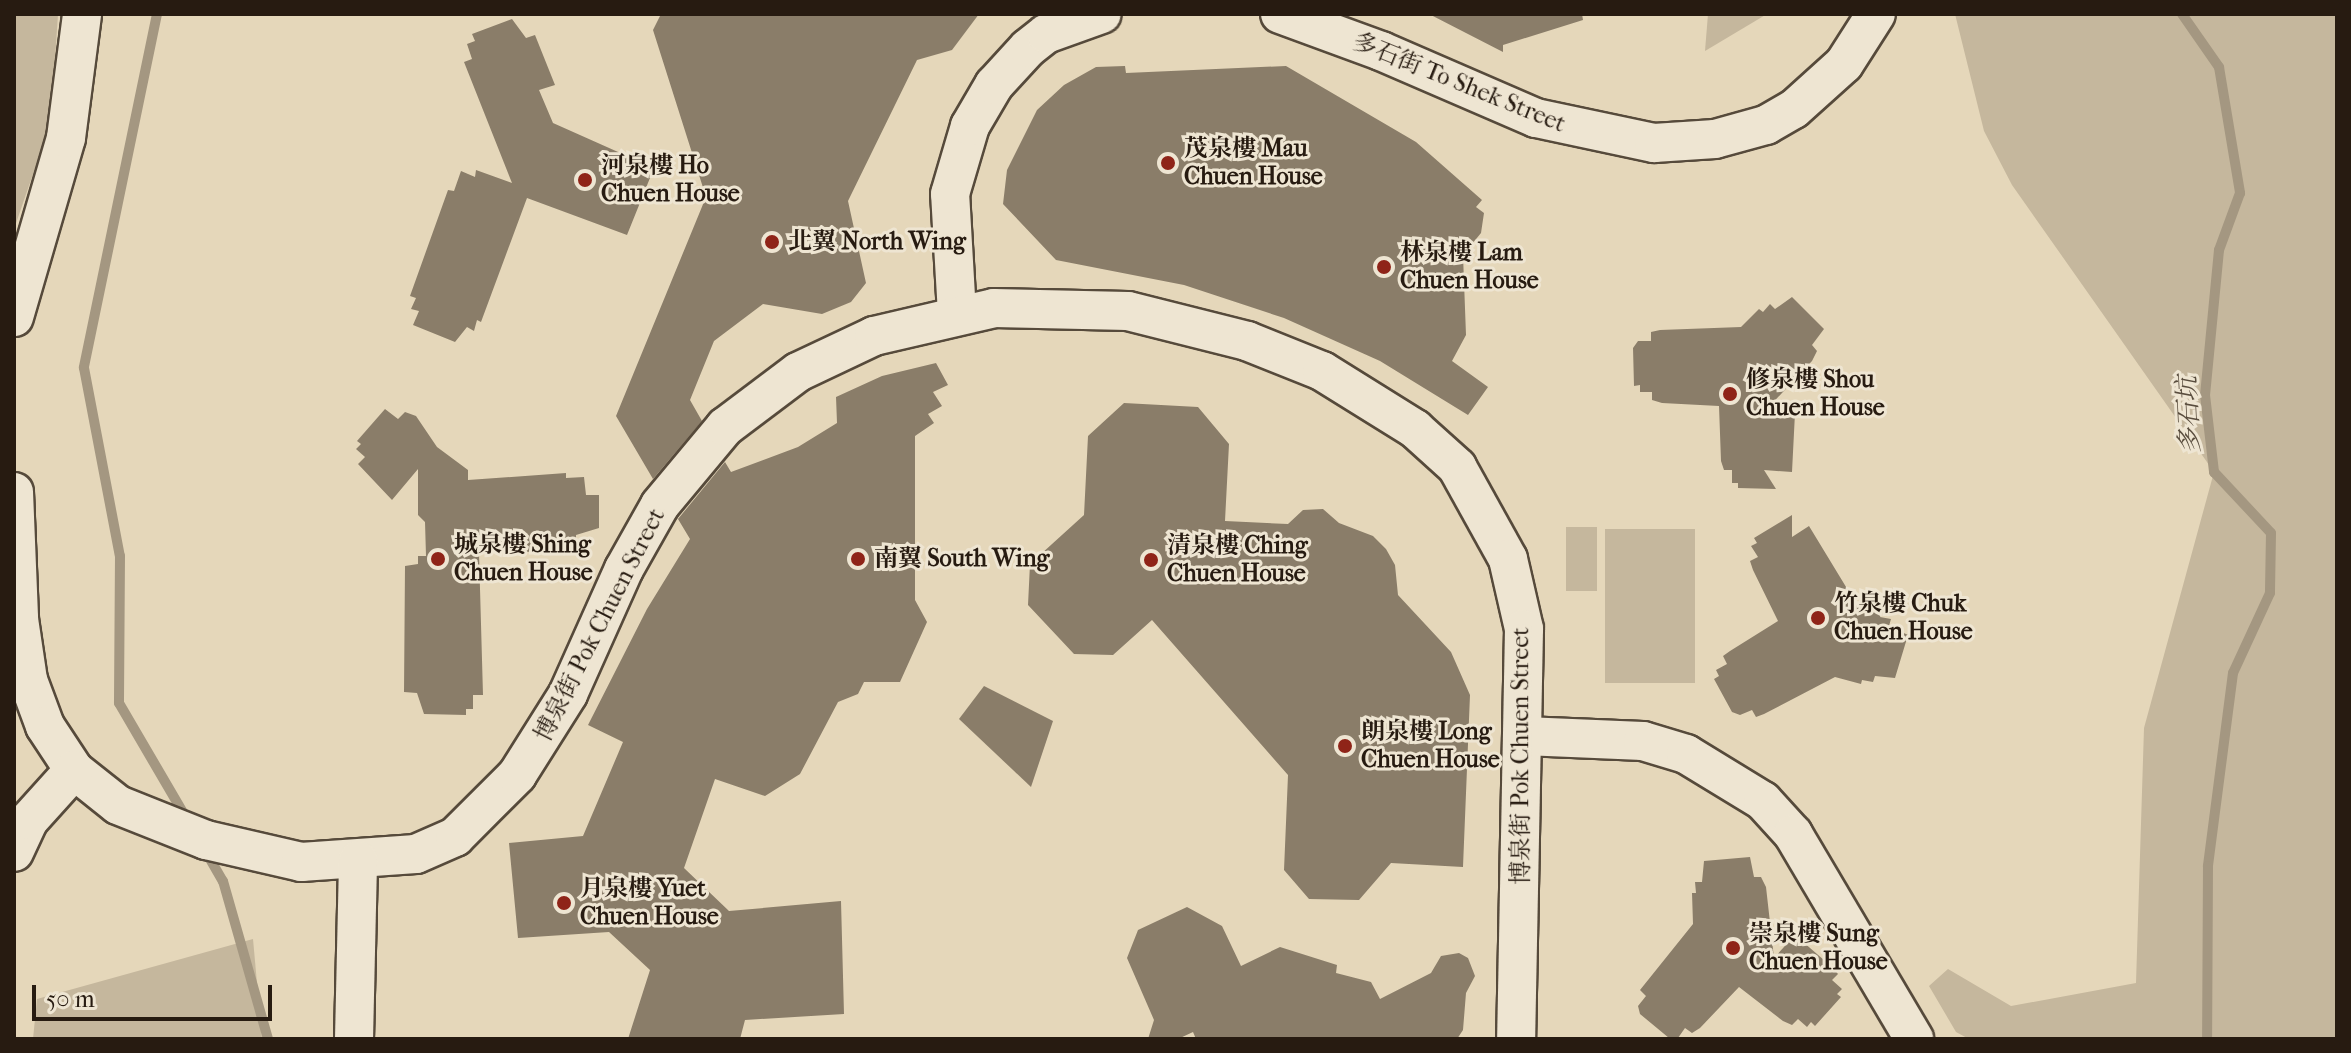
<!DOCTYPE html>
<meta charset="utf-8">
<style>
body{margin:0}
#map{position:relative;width:2351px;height:1053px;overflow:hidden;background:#e5d7ba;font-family:"IM FELL French Canon","Noto Serif TC",serif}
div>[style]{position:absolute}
.green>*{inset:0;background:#c5b79d;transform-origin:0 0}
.stream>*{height:10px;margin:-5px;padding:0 5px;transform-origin:5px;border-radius:5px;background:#a49781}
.building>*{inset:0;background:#8a7d69}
.roads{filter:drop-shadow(2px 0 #564a3b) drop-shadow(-2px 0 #564a3b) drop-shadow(0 2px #564a3b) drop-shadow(0 -2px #564a3b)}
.minor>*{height:38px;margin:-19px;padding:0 19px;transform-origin:19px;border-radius:19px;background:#eee5d2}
.dots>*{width:22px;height:22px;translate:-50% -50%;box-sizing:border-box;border:4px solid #eee5d2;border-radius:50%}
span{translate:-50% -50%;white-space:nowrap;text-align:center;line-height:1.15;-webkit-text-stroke:6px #eee5d2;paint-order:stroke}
.street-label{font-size:24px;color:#271b11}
.poi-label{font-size:24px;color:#271b11;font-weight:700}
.left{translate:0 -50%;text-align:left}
.water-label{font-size:26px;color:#594d3e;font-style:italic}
.frame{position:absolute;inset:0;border:16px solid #271b11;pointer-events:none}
.scale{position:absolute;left:32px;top:985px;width:240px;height:36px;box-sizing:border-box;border:4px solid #271b11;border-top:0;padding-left:10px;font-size:24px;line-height:28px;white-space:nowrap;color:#271b11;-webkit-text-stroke:6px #eee5d2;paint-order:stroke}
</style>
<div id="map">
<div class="green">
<div style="clip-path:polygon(14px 14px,58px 14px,51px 122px,14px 229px)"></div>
<div style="clip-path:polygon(1708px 14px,1767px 14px,1705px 51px)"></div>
<div style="clip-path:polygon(1955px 14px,2337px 14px,2337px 1039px,1969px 1039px,1956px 1032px,1929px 986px,1948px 969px,2011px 1006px,2136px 983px,2144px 728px,2214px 472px,2012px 185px,1984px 131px)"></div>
<div style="left:1566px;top:527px;width:31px;height:64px"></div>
<div style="left:1605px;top:529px;width:90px;height:154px"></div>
<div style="clip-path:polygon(253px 939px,262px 1039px,33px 1039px,37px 999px)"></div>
</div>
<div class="stream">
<div style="left:157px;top:14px;width:361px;rotate:101.7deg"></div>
<div style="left:84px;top:368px;width:191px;rotate:79.2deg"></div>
<div style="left:120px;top:556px;width:147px;rotate:90.4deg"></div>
<div style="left:119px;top:703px;width:137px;rotate:59.7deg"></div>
<div style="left:2182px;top:14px;width:65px;rotate:55.1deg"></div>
<div style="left:2219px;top:67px;width:128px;rotate:80.5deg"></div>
<div style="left:2240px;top:193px;width:61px;rotate:110.2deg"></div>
<div style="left:2219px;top:250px;width:146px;rotate:95.5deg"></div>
<div style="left:2205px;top:395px;width:78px;rotate:83.3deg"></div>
<div style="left:2214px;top:472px;width:83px;rotate:46.9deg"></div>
<div style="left:2271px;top:533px;width:60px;rotate:91deg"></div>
<div style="left:2270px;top:593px;width:88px;rotate:114.8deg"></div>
<div style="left:2233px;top:673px;width:195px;rotate:97.4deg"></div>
<div style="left:2208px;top:866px;width:173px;rotate:90.3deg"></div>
<div style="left:206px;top:852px;width:34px;rotate:60deg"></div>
<div style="left:223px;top:881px;width:164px;rotate:74.1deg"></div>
</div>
<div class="building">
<div style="clip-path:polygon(661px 14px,979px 14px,952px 50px,917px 60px,848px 201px,866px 283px,851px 302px,822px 314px,763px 304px,714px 341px,690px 400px,702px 421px,653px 479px,616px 416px,706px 197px,653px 30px)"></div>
<div style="clip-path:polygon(1429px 14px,1582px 14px,1583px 20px,1503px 45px,1503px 52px)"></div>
<div style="clip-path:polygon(512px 19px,526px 38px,535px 35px,555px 85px,539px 90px,553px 123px,654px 168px,627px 235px,527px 198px,481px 322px,477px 320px,474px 331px,467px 327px,455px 342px,413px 325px,419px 311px,411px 309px,416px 298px,410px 296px,448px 190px,454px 191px,461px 171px,475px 177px,476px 170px,512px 183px,464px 62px,472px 59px,467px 44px,475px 41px,472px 34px)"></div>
<div style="clip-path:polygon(1125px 66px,1126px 73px,1286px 66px,1416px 142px,1482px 200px,1476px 207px,1484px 213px,1481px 233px,1463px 255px,1466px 335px,1452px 361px,1488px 387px,1468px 415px,1380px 361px,1284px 318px,1184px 285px,1056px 260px,1003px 204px,1007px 170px,1037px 110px,1064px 85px,1096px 67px)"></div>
<div style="clip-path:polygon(1792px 297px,1824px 329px,1812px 345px,1817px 351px,1812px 361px,1764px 412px,1795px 413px,1792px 472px,1764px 470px,1776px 489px,1738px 488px,1738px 483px,1732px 483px,1732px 470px,1724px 470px,1721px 461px,1719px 406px,1662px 403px,1652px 400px,1652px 392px,1640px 392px,1640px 385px,1634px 386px,1633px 348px,1638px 341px,1651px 341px,1651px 332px,1660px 330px,1741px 327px,1759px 309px,1763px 312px,1770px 304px,1775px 309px)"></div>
<div style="clip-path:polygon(936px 363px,948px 385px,933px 392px,942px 406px,928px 414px,934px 423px,915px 436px,915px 600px,927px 622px,900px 682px,864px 682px,858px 694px,838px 702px,800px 774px,765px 796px,715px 779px,684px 868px,729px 911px,841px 901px,844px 1014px,745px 1020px,740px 1039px,628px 1039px,650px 970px,609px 932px,518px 938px,509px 843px,583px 836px,623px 742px,588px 725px,647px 609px,690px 539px,678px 519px,725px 462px,731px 472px,798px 447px,837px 423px,836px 397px,882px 376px)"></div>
<div style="clip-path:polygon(1124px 403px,1198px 407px,1229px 444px,1225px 521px,1288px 524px,1303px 510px,1323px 509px,1339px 523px,1373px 536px,1386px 549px,1395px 565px,1398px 595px,1451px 652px,1470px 695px,1463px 867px,1391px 863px,1359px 900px,1309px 899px,1284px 870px,1288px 775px,1152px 620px,1113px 655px,1074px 654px,1028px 605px,1030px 564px,1084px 515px,1088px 436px)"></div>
<div style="clip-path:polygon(385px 409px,398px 419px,405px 412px,416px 416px,437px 447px,468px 470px,468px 480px,566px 473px,566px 478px,584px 477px,586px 495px,599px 495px,599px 528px,576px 535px,576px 544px,567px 545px,567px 551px,479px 553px,483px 695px,473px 695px,473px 709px,466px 709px,466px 715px,424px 714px,417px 693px,404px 692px,405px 566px,418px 564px,418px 556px,426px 556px,425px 522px,418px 515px,418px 469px,392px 500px,358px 464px,365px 457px,356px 449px,361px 444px,357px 441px)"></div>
<div style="clip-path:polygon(1792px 515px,1792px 537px,1809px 526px,1857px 605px,1882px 612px,1880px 617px,1891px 619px,1889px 626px,1908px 635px,1895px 678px,1875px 676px,1873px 682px,1862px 680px,1861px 684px,1835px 677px,1764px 714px,1756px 717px,1752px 710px,1740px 715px,1732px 712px,1714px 679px,1719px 676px,1716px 670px,1727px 664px,1723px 656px,1730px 651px,1778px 621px,1753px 570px,1750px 561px,1758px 557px,1751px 546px,1757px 543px,1754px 538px)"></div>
<div style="clip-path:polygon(984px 686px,1053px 721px,1031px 787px,959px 719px)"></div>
<div style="clip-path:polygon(1750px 857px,1754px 877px,1761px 877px,1766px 887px,1774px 958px,1795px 935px,1832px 967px,1838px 974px,1832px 980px,1842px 989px,1837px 994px,1841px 997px,1815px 1026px,1811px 1022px,1807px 1027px,1798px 1019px,1792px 1025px,1783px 1021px,1739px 987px,1700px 1028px,1692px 1033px,1685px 1028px,1678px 1038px,1669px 1038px,1640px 1014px,1638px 1006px,1646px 996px,1640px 990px,1693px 924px,1692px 893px,1696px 893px,1695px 882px,1702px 882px,1704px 861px)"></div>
<div style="clip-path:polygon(1187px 907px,1222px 926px,1241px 966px,1280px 947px,1337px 965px,1336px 973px,1371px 982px,1380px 999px,1431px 973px,1441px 956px,1459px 953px,1468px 958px,1475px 976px,1466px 993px,1463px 1030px,1457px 1039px,1196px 1039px,1193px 1032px,1178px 1039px,1148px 1039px,1154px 1020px,1127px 958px,1138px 930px)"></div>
</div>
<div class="roads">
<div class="minor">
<div style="left:1280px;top:14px;width:108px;rotate:20.1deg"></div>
<div style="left:1381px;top:51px;width:169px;rotate:23.4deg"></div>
<div style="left:1536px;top:118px;width:121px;rotate:12deg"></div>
<div style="left:1654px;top:143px;width:61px;rotate:-3.8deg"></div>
<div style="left:1715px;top:139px;width:53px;rotate:-15.4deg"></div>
<div style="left:1766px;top:125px;width:32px;rotate:-30deg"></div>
<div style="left:1794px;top:109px;width:67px;rotate:-42deg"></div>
<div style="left:1844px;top:64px;width:59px;rotate:-57.4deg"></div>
<div style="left:957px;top:314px;width:120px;rotate:-93.3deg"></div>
<div style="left:950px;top:194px;width:71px;rotate:-73.6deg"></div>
<div style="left:970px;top:126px;width:48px;rotate:-59.7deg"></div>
<div style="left:994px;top:85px;width:50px;rotate:-47.4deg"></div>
<div style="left:1028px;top:48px;width:23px;rotate:-38deg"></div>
<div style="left:1046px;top:34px;width:59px;rotate:-19.7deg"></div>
<div style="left:14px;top:317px;width:186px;rotate:-73.8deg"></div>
<div style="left:66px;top:138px;width:125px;rotate:-82.6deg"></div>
<div style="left:14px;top:492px;width:127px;rotate:87.7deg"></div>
<div style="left:19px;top:619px;width:62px;rotate:81.6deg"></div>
<div style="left:28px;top:680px;width:49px;rotate:69.7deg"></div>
<div style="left:45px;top:726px;width:53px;rotate:56.6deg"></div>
<div style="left:74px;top:770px;width:56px;rotate:38.5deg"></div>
<div style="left:118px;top:805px;width:95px;rotate:21.7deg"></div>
<div style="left:206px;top:840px;width:98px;rotate:13deg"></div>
<div style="left:301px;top:862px;width:115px;rotate:-4deg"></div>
<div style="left:416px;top:854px;width:43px;rotate:-23.6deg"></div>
<div style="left:455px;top:837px;width:88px;rotate:-45deg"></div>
<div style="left:517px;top:775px;width:96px;rotate:-57.8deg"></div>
<div style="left:568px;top:694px;width:137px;rotate:-65.9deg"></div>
<div style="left:624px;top:569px;width:73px;rotate:-60.6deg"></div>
<div style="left:660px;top:505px;width:102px;rotate:-50.2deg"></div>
<div style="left:725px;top:427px;width:91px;rotate:-37deg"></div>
<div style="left:798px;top:372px;width:84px;rotate:-25.3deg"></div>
<div style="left:874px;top:336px;width:123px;rotate:-13.1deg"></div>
<div style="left:994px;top:308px;width:134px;rotate:1.3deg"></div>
<div style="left:1128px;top:311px;width:123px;rotate:14.1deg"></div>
<div style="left:1247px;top:341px;width:81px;rotate:21.8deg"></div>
<div style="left:1322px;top:371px;width:110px;rotate:31.9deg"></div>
<div style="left:1415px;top:429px;width:57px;rotate:42.1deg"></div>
<div style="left:1457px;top:467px;width:105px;rotate:61deg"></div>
<div style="left:1508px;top:559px;width:72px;rotate:77.1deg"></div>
<div style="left:1524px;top:629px;width:410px;rotate:91.1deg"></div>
<div style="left:1524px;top:736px;width:119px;rotate:2.4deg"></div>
<div style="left:1643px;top:741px;width:45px;rotate:16.8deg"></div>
<div style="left:1686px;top:754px;width:90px;rotate:31.4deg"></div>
<div style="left:1763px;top:801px;width:45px;rotate:47.7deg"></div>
<div style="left:1793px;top:834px;width:238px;rotate:59.4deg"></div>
<div style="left:14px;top:852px;width:35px;rotate:-65deg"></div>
<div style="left:29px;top:820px;width:67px;rotate:-48deg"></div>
<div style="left:354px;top:1039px;width:179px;rotate:-88.7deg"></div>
</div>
</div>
<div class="dots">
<div style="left:1168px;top:163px;background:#8f2418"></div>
<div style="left:585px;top:180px;background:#8f2418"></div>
<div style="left:772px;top:242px;background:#8f2418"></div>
<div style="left:1384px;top:267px;background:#8f2418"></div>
<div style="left:1730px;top:394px;background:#8f2418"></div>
<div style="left:438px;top:559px;background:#8f2418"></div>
<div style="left:858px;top:559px;background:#8f2418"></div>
<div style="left:1151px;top:560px;background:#8f2418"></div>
<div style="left:1818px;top:618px;background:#8f2418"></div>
<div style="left:1345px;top:746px;background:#8f2418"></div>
<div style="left:564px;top:903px;background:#8f2418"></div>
<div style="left:1733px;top:948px;background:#8f2418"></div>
</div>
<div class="street-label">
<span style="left:1459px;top:83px;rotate:22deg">多石街 To Shek Street</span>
<span style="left:600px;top:625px;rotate:-63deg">博泉街 Pok Chuen Street</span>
<span style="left:1521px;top:756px;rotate:-90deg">博泉街 Pok Chuen Street</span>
</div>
<div class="poi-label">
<span class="left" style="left:1184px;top:163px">茂泉樓 Mau<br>Chuen House</span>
<span class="left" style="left:601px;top:180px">河泉樓 Ho<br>Chuen House</span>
<span class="left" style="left:788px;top:242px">北翼 North Wing</span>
<span class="left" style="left:1400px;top:267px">林泉樓 Lam<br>Chuen House</span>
<span class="left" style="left:1746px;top:394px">修泉樓 Shou<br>Chuen House</span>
<span class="left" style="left:454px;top:559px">城泉樓 Shing<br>Chuen House</span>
<span class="left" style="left:1167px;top:560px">清泉樓 Ching<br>Chuen House</span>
<span class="left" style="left:874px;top:559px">南翼 South Wing</span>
<span class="left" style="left:1834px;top:618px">竹泉樓 Chuk<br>Chuen House</span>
<span class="left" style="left:1361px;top:746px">朗泉樓 Long<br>Chuen House</span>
<span class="left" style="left:580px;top:903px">月泉樓 Yuet<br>Chuen House</span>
<span class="left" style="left:1749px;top:948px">崇泉樓 Sung<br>Chuen House</span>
</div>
<div class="water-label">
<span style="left:2189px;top:415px;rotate:-93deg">多石坑</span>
</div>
<div class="frame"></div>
<div class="scale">50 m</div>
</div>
